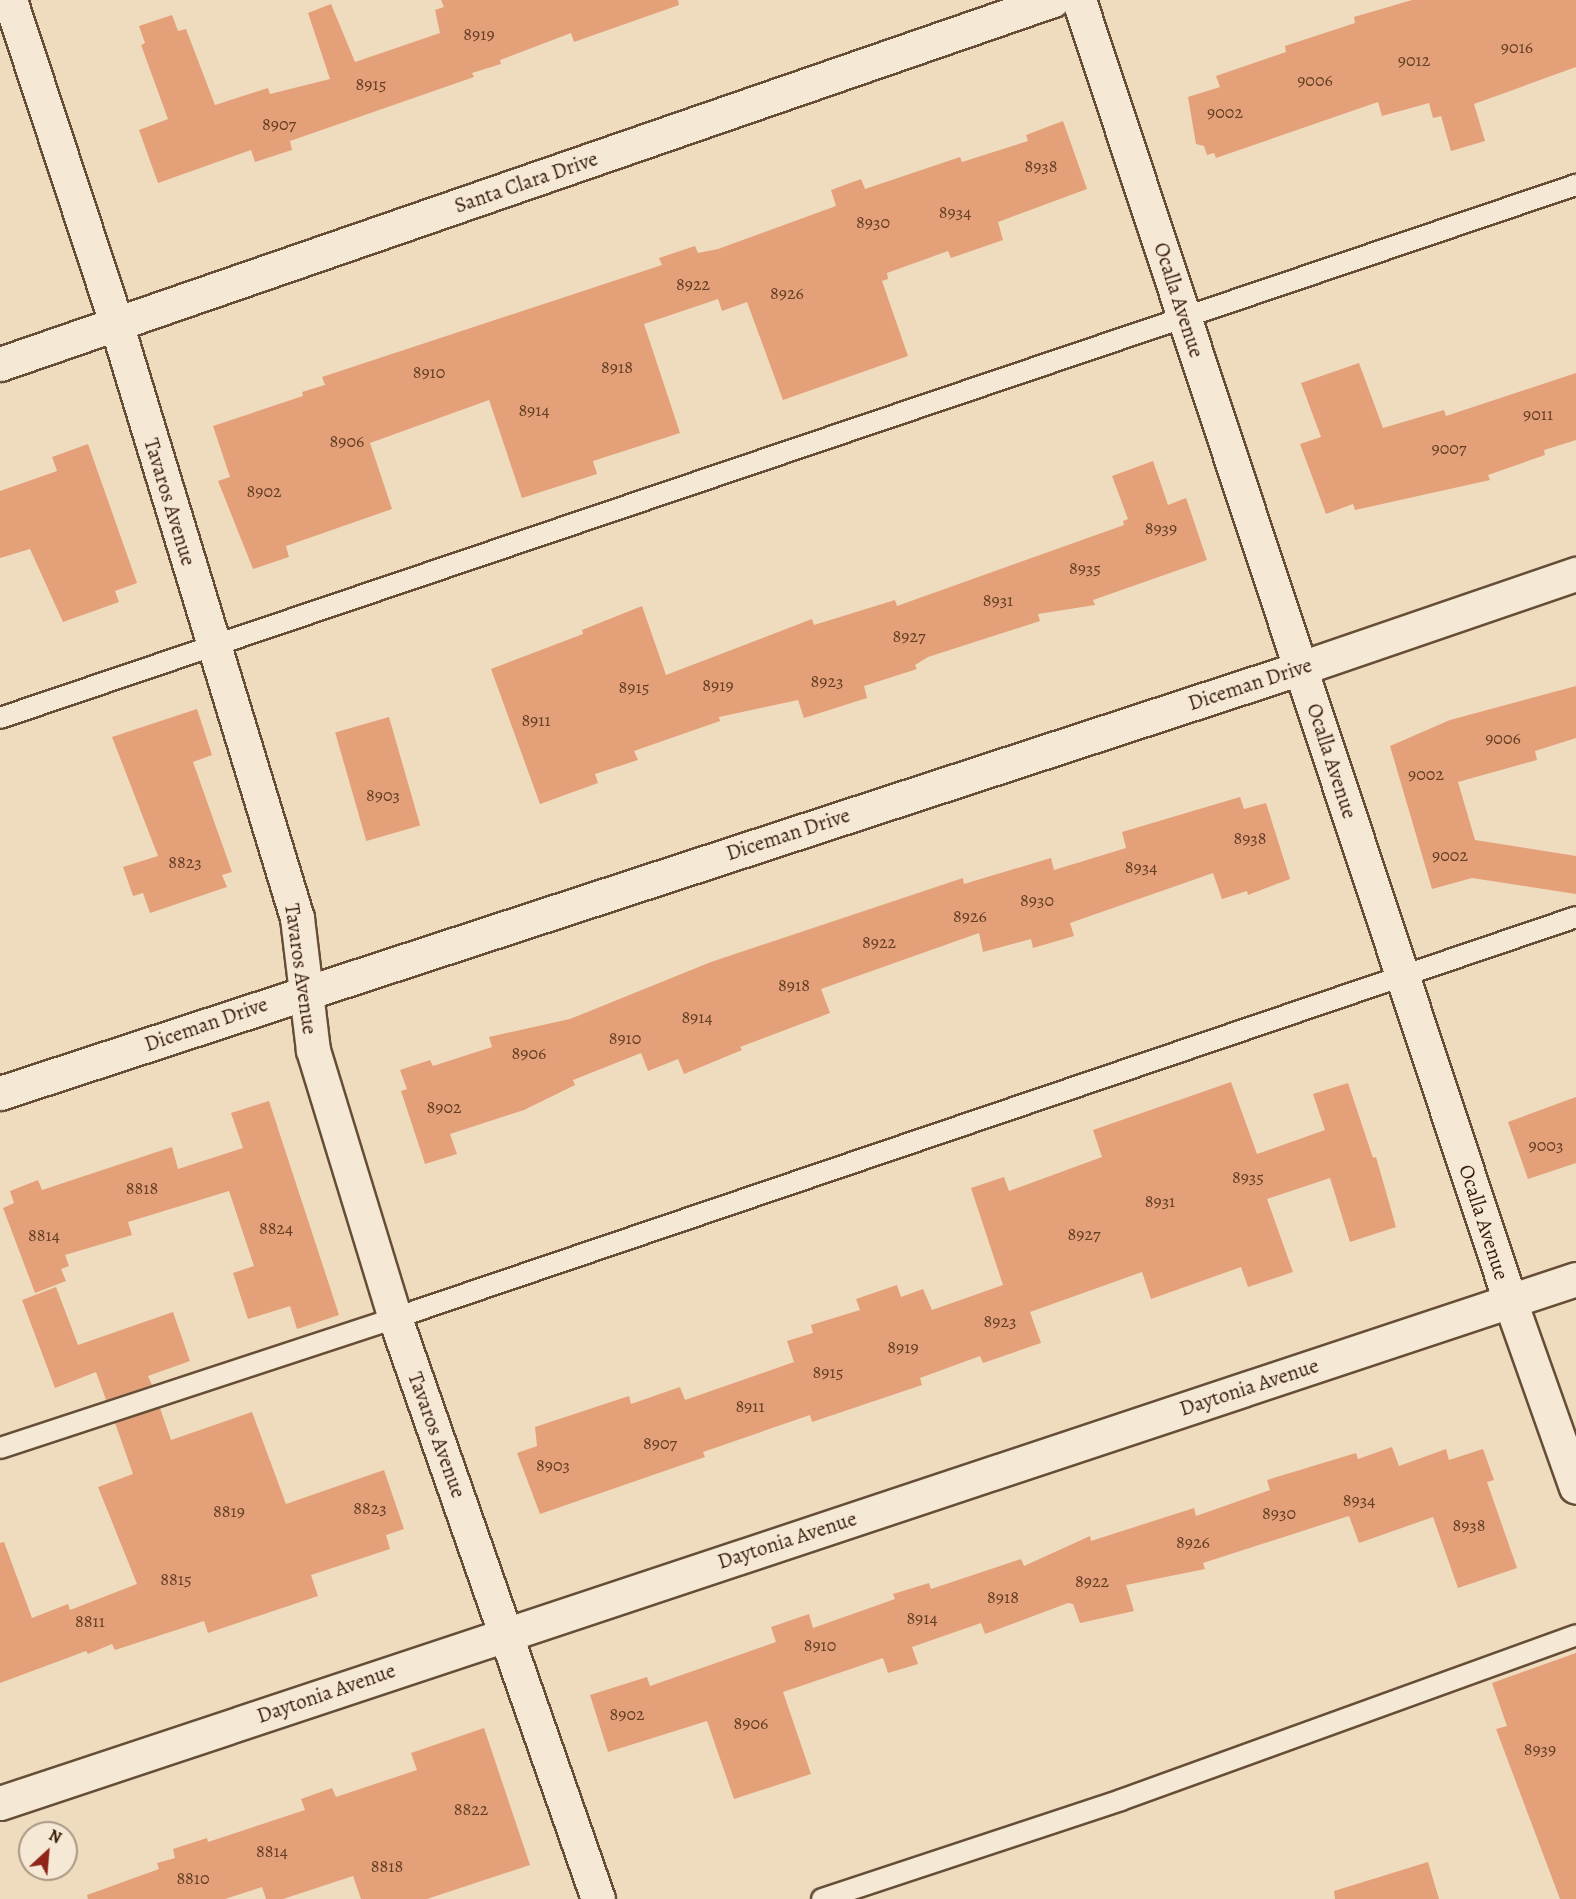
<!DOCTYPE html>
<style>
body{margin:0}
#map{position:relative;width:1576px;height:1899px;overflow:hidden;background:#efdcbf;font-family:Alegreya,serif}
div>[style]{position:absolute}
.building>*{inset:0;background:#e4a079;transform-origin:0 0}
.roads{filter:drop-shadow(2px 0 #664e36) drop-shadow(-2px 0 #664e36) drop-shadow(0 2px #664e36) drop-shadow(0 -2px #664e36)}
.service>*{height:20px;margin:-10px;padding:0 10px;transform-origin:10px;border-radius:10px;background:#f5e8d5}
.minor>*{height:33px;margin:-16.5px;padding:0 16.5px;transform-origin:16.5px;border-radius:16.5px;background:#f5e8d5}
span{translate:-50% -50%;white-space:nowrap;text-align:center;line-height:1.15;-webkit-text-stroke:4.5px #f5e8d5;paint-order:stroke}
.number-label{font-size:18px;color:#633e24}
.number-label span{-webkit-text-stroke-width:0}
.street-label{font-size:21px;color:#381e08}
.north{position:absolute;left:18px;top:1821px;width:60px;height:60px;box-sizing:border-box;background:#f5e8d5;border:2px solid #a99783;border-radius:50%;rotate:26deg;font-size:16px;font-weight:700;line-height:24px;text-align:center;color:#381e08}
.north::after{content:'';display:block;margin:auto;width:21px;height:27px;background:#8f2418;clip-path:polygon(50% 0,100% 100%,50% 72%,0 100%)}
</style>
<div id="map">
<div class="building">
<div style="clip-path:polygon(441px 0,678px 0,679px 5px,574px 42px,571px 33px,500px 60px,501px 64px,472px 73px,474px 77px,290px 141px,292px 150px,255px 162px,251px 150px,158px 183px,139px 130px,168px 119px,141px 45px,145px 43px,139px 26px,172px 15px,178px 31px,186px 29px,215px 105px,268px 88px,270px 94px,330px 79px,308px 13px,331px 4px,355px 62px,440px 33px,435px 10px,444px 7px)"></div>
<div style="clip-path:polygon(1412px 0,1576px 0,1576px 67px,1474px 104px,1485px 141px,1451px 151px,1441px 116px,1433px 118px,1429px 103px,1382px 116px,1378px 102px,1216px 158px,1214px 153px,1207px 155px,1204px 146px,1196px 144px,1188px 97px,1220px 87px,1216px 76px,1286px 52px,1285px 46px,1355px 23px,1354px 17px)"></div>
<div style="clip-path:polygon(1063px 121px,1087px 189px,998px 222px,1003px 240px,951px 258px,948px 251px,887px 273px,888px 279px,882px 281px,908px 356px,783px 400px,747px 302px,722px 311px,718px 299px,644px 324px,680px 433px,593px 461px,597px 474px,522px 498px,489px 400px,370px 443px,392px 509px,286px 546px,289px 557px,253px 569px,218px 481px,230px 477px,213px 426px,303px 396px,302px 392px,325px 385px,322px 377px,662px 265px,659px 258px,695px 246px,698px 253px,718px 249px,836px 206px,831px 190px,861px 179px,865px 189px,960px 157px,962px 162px,1028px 141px,1026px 135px)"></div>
<div style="clip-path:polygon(1359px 363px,1383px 428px,1444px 410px,1446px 416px,1576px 373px,1576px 440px,1544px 450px,1545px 455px,1488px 475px,1490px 480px,1355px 510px,1353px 504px,1326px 514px,1300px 444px,1321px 437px,1301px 383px)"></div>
<div style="clip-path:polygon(88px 444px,137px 583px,115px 591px,119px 602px,63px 622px,30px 549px,0 558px,0 491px,57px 471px,52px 457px)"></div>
<div style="clip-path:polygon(1153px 461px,1168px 505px,1186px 498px,1207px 560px,1093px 600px,1095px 605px,1038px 614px,1040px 621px,928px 657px,915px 665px,917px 669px,864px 686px,867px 698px,804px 718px,798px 700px,719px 717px,720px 721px,634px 751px,638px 760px,595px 774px,598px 783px,540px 804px,491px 669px,583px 634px,582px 630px,642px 606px,666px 675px,812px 619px,814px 625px,895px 600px,897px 606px,1124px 525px,1123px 521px,1128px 519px,1112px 476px)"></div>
<div style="clip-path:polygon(1576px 686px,1576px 738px,1535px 751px,1537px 760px,1458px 782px,1475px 840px,1576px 856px,1576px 894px,1472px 878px,1432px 889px,1390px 746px,1450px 720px)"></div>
<div style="clip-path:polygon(197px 709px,212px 755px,193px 762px,232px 872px,222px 875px,227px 887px,150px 913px,143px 893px,133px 896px,123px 867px,158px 856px,112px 737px)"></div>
<div style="left:389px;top:717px;width:113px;height:56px;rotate:74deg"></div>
<div style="clip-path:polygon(1240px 797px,1244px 809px,1266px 803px,1290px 879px,1248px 895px,1247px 891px,1222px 899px,1213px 873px,1070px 923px,1074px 936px,1033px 948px,1031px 939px,983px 952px,979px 933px,821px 989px,830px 1013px,740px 1047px,742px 1050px,684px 1074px,678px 1059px,648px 1071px,641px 1053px,573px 1080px,575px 1085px,524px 1110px,450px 1134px,457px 1154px,425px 1164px,401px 1091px,407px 1089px,400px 1070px,430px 1060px,433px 1066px,492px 1047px,489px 1037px,570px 1019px,711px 962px,963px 878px,964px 884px,1051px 858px,1054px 870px,1126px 848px,1122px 832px)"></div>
<div style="clip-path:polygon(1231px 1082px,1257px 1154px,1325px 1130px,1313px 1094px,1348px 1083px,1373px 1158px,1376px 1157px,1396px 1227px,1350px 1242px,1330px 1178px,1267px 1199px,1293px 1272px,1248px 1287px,1241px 1267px,1151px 1299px,1142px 1272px,1030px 1312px,1041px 1343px,983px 1363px,980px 1356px,920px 1378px,922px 1385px,812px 1422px,810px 1415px,703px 1452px,705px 1457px,540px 1514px,517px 1453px,537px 1446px,535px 1427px,629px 1396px,631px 1404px,680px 1387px,685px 1400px,794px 1362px,787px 1341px,813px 1333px,811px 1325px,860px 1310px,856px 1299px,897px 1285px,901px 1297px,923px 1289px,932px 1310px,1003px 1285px,971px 1188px,1004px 1177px,1009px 1191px,1102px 1157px,1093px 1130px)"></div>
<div style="clip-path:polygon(1576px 1097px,1576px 1163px,1528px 1179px,1508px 1122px)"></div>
<div style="clip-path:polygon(269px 1101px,339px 1315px,297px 1329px,290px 1306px,248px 1319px,233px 1273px,254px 1266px,229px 1191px,128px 1222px,132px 1235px,65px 1255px,69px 1266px,61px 1269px,66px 1281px,35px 1293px,3px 1208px,14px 1203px,10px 1191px,38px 1180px,42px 1190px,172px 1147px,178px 1169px,243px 1148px,231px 1113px)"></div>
<div style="clip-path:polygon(56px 1287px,78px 1345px,173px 1312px,190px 1361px,148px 1376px,152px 1385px,106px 1400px,96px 1372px,55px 1388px,22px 1300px)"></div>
<div style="clip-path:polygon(160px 1408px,171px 1440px,252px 1412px,286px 1504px,384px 1470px,404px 1529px,386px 1535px,390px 1549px,311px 1575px,318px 1596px,208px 1633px,204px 1621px,115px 1650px,112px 1644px,88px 1654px,86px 1651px,0 1683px,0 1543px,4px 1542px,32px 1618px,68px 1604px,70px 1610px,137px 1584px,98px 1487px,133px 1474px,115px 1423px)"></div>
<div style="clip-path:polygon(1392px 1447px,1399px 1466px,1446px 1449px,1449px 1460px,1483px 1449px,1494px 1480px,1487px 1482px,1517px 1568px,1458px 1588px,1433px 1517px,1359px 1543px,1349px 1516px,1203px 1563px,1205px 1569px,1126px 1585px,1134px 1611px,1080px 1623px,1073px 1604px,1068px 1603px,985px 1634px,981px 1623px,912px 1647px,918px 1664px,888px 1673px,883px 1658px,783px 1692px,811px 1774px,734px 1799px,707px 1721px,608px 1752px,590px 1695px,647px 1677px,650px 1686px,776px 1642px,771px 1627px,809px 1614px,813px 1628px,895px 1599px,893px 1594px,929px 1583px,931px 1589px,1021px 1559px,1024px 1566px,1090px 1536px,1091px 1541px,1194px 1508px,1196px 1516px,1270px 1490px,1267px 1480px,1356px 1453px,1358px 1459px)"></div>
<div style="clip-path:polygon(1576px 1653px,1576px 1899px,1560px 1899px,1496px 1729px,1507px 1726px,1492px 1683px)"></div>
<div style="clip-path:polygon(484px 1728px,530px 1865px,427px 1899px,361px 1899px,353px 1876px,283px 1899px,266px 1899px,262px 1887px,225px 1899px,88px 1899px,87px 1895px,159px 1869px,157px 1863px,175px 1858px,173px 1849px,207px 1838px,208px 1842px,305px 1810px,301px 1799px,332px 1788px,336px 1797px,417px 1770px,411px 1753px)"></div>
<div style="clip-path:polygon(1428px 1862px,1439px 1899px,1335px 1899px,1334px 1891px)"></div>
</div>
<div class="roads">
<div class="service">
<div style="left:0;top:718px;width:1664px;rotate:-18.69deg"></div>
<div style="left:0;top:1448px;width:416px;rotate:-18.2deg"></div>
<div style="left:395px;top:1318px;width:1247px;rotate:-18.75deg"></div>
<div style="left:822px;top:1899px;width:315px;rotate:-18.3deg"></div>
<div style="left:1121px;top:1800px;width:484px;rotate:-19.9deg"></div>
</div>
<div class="minor">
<div style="left:10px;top:0;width:340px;rotate:71.8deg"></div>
<div style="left:116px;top:323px;width:622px;rotate:73.08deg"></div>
<div style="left:297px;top:918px;width:133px;rotate:83.1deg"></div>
<div style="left:313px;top:1050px;width:280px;rotate:73deg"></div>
<div style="left:395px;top:1318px;width:615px;rotate:70.74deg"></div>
<div style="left:1079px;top:0;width:1371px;rotate:71.67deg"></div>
<div style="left:1510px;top:1301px;width:197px;rotate:70.5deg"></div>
<div style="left:0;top:364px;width:1114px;rotate:-19.07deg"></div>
<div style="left:0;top:1093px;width:1369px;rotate:-18.09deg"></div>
<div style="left:1301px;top:668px;width:291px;rotate:-18.9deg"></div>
<div style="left:0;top:1803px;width:1661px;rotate:-18.39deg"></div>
</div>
</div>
<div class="number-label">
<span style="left:479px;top:34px">8919</span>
<span style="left:1517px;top:47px">9016</span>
<span style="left:1414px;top:60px">9012</span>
<span style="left:1315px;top:80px">9006</span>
<span style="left:371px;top:84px">8915</span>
<span style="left:1225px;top:112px">9002</span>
<span style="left:279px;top:124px">8907</span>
<span style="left:1041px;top:166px">8938</span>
<span style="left:955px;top:212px">8934</span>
<span style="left:873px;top:222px">8930</span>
<span style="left:693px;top:284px">8922</span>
<span style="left:787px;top:293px">8926</span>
<span style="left:617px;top:367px">8918</span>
<span style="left:429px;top:372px">8910</span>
<span style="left:534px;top:410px">8914</span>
<span style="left:1538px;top:414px">9011</span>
<span style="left:347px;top:441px">8906</span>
<span style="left:1449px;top:448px">9007</span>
<span style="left:264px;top:491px">8902</span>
<span style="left:1161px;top:528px">8939</span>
<span style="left:1085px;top:568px">8935</span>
<span style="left:998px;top:600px">8931</span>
<span style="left:909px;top:636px">8927</span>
<span style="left:827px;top:681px">8923</span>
<span style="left:718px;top:685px">8919</span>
<span style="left:634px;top:687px">8915</span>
<span style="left:536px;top:720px">8911</span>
<span style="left:1503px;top:738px">9006</span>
<span style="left:1426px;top:774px">9002</span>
<span style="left:383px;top:795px">8903</span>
<span style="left:1250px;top:838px">8938</span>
<span style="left:1450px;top:855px">9002</span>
<span style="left:185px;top:862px">8823</span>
<span style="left:1141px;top:867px">8934</span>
<span style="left:1037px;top:900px">8930</span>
<span style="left:970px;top:916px">8926</span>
<span style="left:879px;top:942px">8922</span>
<span style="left:794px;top:985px">8918</span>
<span style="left:697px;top:1017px">8914</span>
<span style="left:625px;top:1038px">8910</span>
<span style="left:529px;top:1053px">8906</span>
<span style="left:444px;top:1107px">8902</span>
<span style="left:1546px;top:1145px">9003</span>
<span style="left:1248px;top:1177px">8935</span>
<span style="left:142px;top:1188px">8818</span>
<span style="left:1160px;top:1201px">8931</span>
<span style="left:276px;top:1228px">8824</span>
<span style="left:1084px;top:1234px">8927</span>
<span style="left:44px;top:1235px">8814</span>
<span style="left:1000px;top:1321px">8923</span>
<span style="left:903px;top:1347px">8919</span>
<span style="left:828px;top:1372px">8915</span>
<span style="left:750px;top:1406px">8911</span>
<span style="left:660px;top:1443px">8907</span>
<span style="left:553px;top:1465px">8903</span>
<span style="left:1359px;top:1500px">8934</span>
<span style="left:370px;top:1508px">8823</span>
<span style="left:229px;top:1511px">8819</span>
<span style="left:1279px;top:1513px">8930</span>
<span style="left:1469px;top:1525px">8938</span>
<span style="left:1193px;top:1542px">8926</span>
<span style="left:176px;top:1579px">8815</span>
<span style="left:1092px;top:1581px">8922</span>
<span style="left:1003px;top:1597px">8918</span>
<span style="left:922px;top:1618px">8914</span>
<span style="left:90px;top:1621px">8811</span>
<span style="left:820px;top:1645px">8910</span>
<span style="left:627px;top:1714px">8902</span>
<span style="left:751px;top:1723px">8906</span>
<span style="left:1540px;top:1749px">8939</span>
<span style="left:471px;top:1809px">8822</span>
<span style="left:272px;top:1851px">8814</span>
<span style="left:387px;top:1866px">8818</span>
<span style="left:193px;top:1878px">8810</span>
</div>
<div class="street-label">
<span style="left:526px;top:182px;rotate:-19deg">Santa Clara Drive</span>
<span style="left:1179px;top:300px;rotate:72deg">Ocalla Avenue</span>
<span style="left:170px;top:502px;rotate:73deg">Tavaros Avenue</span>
<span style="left:1250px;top:684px;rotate:-18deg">Diceman Drive</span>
<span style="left:1332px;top:761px;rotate:72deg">Ocalla Avenue</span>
<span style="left:788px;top:834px;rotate:-18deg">Diceman Drive</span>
<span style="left:301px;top:969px;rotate:82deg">Tavaros Avenue</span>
<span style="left:206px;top:1024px;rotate:-19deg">Diceman Drive</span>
<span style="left:1484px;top:1222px;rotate:72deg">Ocalla Avenue</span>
<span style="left:1249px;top:1387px;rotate:-18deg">Daytonia Avenue</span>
<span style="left:437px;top:1435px;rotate:70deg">Tavaros Avenue</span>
<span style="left:787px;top:1540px;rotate:-18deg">Daytonia Avenue</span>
<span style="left:326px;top:1693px;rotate:-19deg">Daytonia Avenue</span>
</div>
<div class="north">N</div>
</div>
